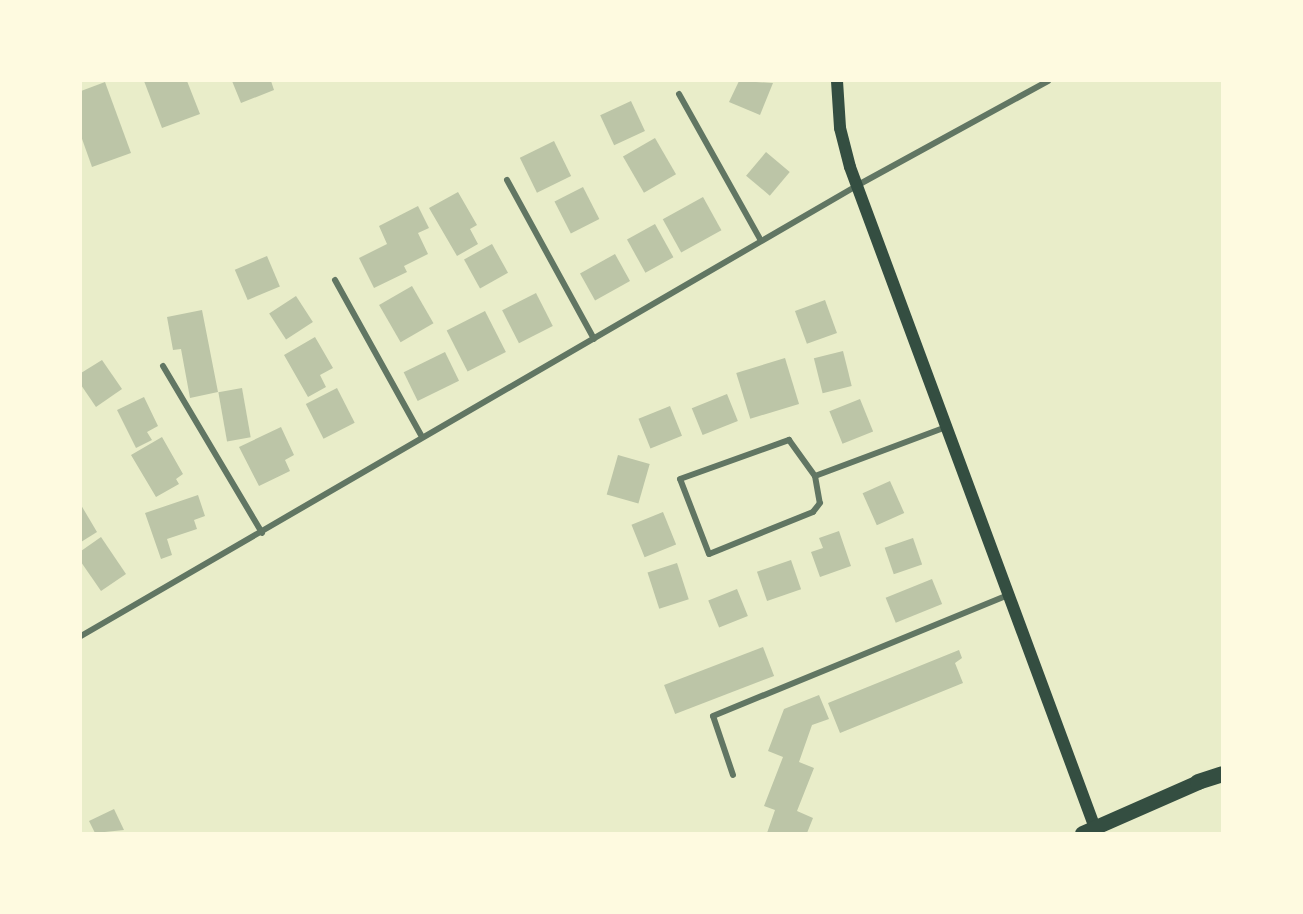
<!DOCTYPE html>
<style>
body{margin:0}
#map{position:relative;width:1303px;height:914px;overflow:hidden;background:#e9edc9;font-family:Bitter,serif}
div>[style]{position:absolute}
.building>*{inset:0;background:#bcc5a7;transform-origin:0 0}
.minor>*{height:6px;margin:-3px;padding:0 3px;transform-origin:3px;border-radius:3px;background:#617663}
.secondary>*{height:12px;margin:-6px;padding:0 6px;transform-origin:6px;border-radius:6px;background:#344e41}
.primary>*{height:15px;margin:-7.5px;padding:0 7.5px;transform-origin:7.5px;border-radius:7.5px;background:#344e41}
.trunk>*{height:16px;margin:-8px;padding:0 8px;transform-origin:8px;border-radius:8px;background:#344e41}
span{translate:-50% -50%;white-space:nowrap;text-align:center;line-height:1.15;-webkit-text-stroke:6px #fefae0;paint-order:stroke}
.frame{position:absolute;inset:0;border:82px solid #fefae0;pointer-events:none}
</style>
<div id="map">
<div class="building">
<div style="clip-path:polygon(144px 81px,187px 81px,200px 114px,162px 128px)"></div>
<div style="clip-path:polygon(232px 81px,271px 81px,274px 90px,241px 103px)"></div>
<div style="clip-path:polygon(739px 81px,773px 83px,760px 115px,729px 102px)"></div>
<div style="clip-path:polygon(105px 82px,131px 153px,92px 167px,81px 136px,81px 91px)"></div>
<div style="left:631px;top:101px;width:33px;height:34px;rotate:65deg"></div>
<div style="left:655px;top:138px;width:42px;height:37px;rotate:60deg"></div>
<div style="left:554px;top:141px;width:39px;height:38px;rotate:64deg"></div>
<div style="left:766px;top:152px;width:31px;height:31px;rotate:40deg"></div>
<div style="left:583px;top:187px;width:36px;height:32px;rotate:63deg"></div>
<div style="clip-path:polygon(458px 192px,477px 225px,470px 229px,478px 244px,457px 256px,429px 208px)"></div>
<div style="left:703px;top:197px;width:38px;height:46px;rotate:61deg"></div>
<div style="clip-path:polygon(418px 206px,429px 228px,418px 233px,428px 254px,404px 266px,407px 272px,374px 288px,359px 258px,387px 244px,379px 226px)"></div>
<div style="left:655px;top:224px;width:38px;height:32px;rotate:61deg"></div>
<div style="left:492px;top:244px;width:33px;height:32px;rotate:61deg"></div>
<div style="left:615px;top:254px;width:31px;height:40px;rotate:61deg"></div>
<div style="left:267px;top:256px;width:33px;height:35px;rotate:67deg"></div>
<div style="left:412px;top:286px;width:43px;height:38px;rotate:60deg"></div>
<div style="left:536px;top:293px;width:37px;height:38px;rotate:63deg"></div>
<div style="left:296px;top:296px;width:31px;height:32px;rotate:57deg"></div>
<div style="left:825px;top:300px;width:35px;height:32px;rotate:70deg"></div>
<div style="clip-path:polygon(202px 310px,218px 392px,190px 398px,181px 349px,173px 350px,167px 317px)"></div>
<div style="left:485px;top:311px;width:46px;height:43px;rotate:63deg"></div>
<div style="clip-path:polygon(315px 337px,333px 368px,320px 375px,326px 387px,308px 397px,284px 355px)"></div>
<div style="left:843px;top:351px;width:36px;height:30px;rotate:76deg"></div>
<div style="left:445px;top:352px;width:32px;height:46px;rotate:64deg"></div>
<div style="left:785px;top:358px;width:48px;height:51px;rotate:73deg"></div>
<div style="clip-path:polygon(102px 360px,122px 389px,96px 407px,81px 385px,81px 373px)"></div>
<div style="left:242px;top:388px;width:50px;height:24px;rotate:80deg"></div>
<div style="left:337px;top:388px;width:39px;height:35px;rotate:63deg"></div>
<div style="left:727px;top:394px;width:29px;height:38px;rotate:68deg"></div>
<div style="clip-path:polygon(144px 397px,158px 426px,147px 432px,152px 440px,136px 448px,117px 410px)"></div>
<div style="left:860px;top:399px;width:35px;height:33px;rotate:68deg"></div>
<div style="left:670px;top:406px;width:32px;height:34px;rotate:68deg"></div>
<div style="clip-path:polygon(281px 427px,294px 455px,285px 460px,290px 471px,259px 486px,239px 447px)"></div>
<div style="clip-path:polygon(162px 437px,183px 474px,176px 479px,179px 484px,156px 497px,131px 455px)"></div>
<div style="left:618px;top:455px;width:33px;height:41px;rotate:16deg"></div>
<div style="left:890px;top:481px;width:35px;height:30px;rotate:66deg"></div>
<div style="clip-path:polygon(198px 495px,205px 516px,194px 520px,197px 529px,167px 539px,172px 555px,161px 559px,145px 513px)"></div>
<div style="clip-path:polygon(81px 505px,97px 532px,81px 542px)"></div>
<div style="left:663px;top:512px;width:35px;height:34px;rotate:68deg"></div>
<div style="clip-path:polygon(839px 531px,851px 566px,820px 577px,811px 552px,823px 548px,819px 538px)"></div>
<div style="clip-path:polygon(101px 537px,126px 574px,101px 591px,81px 562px,81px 551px)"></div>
<div style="left:913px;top:538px;width:28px;height:30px;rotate:71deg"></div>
<div style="left:791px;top:560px;width:31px;height:36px;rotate:71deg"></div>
<div style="left:677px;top:563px;width:38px;height:31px;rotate:72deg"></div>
<div style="left:932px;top:579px;width:27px;height:50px;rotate:68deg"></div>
<div style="left:737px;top:589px;width:29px;height:31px;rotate:68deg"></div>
<div style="left:763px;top:647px;width:31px;height:106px;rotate:69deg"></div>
<div style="clip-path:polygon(959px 650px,962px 658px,955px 663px,963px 683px,840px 733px,828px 703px)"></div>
<div style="clip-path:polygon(819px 695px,829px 719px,812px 725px,799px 762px,814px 768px,797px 811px,813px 818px,807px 833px,767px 833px,775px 810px,764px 806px,783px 757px,768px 751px,784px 709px)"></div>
<div style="clip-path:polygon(114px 809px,124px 830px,95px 833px,89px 821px)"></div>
</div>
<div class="minor">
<div style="left:679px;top:94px;width:168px;rotate:60.8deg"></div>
<div style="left:507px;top:180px;width:181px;rotate:61.3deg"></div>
<div style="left:335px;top:280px;width:179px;rotate:61deg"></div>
<div style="left:163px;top:366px;width:194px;rotate:59.3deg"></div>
<div style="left:789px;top:440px;width:44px;rotate:54.2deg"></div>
<div style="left:815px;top:476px;width:27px;rotate:80deg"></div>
<div style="left:820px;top:503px;width:11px;rotate:128deg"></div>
<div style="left:813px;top:512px;width:112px;rotate:158deg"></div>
<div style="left:709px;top:554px;width:80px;rotate:-111.1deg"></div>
<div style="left:680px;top:479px;width:116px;rotate:-19.7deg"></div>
<div style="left:815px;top:476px;width:140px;rotate:-20.5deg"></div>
<div style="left:81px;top:636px;width:898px;rotate:-30.13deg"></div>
<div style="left:858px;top:185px;width:217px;rotate:-28.7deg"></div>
<div style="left:733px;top:775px;width:62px;rotate:-108.7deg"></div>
<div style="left:713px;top:716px;width:321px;rotate:-22.3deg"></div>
</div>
<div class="secondary">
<div style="left:837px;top:81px;width:47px;rotate:86.3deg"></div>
<div style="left:840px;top:128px;width:40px;rotate:75.6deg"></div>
<div style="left:850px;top:167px;width:705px;rotate:69.66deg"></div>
</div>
<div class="primary">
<div style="left:1082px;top:833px;width:127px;rotate:-23.7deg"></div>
</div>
<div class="trunk">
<div style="left:1198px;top:782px;width:25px;rotate:-18deg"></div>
</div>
<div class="frame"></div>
</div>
